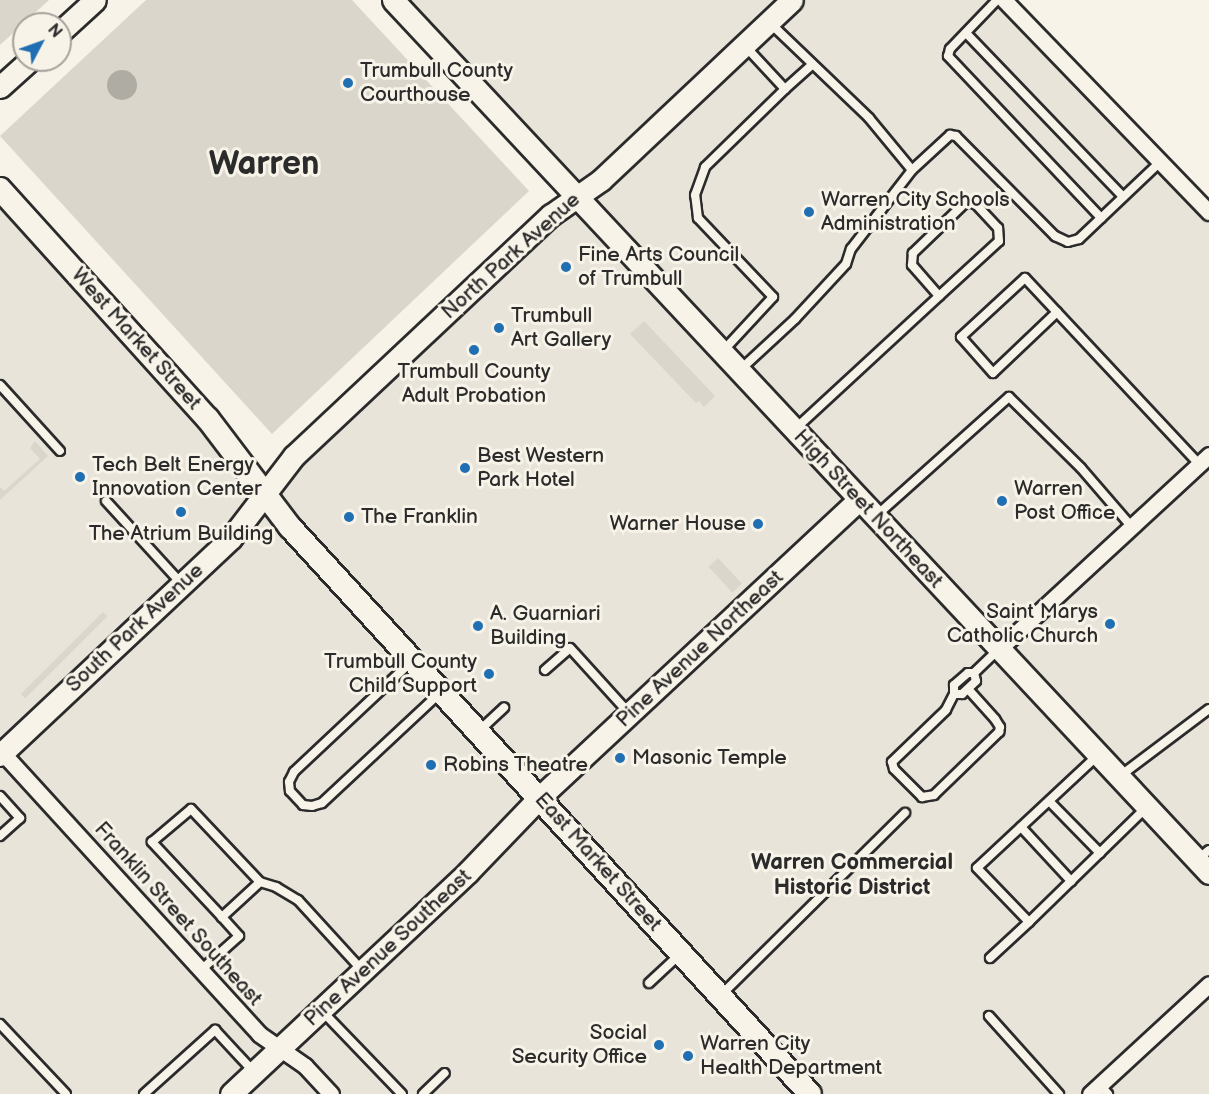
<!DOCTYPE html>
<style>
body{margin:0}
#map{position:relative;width:1209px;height:1094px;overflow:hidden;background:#f7f3e8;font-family:"Balsamiq Sans",sans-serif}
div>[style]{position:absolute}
.built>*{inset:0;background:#e8e4da}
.green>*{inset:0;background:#dad6cc;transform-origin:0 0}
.water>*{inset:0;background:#afaca4}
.round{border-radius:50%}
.roads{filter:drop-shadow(2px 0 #2b2b2b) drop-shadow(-2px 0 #2b2b2b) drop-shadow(0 2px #2b2b2b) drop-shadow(0 -2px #2b2b2b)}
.lane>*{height:8px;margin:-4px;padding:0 4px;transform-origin:4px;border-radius:4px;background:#f7f3e8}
.street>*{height:15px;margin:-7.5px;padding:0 7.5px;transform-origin:7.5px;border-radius:7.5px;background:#f7f3e8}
.secondary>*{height:21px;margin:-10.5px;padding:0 10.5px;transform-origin:10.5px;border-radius:10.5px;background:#f7f3e8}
.primary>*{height:22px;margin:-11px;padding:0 11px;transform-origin:11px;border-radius:11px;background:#f7f3e8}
.dots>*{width:16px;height:16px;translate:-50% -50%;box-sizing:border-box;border:3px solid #f7f3e8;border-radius:50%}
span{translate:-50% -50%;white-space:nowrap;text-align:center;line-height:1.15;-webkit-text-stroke:6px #f7f3e8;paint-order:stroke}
.poi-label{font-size:21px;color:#2b2b2b}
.left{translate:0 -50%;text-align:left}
.right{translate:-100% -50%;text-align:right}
.street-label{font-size:21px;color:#2b2b2b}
.neighbourhood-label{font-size:22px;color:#2b2b2b;font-weight:700}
.town-label{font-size:33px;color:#2b2b2b;font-weight:700}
.north{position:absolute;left:12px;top:12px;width:60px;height:60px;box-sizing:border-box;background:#f7f3e8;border:2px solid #a5a39c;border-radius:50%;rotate:49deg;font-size:16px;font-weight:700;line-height:24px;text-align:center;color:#2b2b2b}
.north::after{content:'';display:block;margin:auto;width:21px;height:27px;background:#1f6fb2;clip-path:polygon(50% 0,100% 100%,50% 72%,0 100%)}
</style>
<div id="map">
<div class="built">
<div style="clip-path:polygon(393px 0,1004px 0,1209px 212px,1209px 1094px,0 1094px,0 189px,266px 496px,575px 197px)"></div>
</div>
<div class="green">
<div style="clip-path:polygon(0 0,49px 0,0 45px)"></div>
<div style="clip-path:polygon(146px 0,352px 0,529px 191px,272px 434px,0 136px)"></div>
<div style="clip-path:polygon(644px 321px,715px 396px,704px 407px,699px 401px,696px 403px,630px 334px)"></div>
<div style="clip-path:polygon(35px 441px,48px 456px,0 500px,0 487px,4px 491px,40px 459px,30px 448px)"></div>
<div style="left:718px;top:558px;width:35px;height:13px;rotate:47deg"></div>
<div style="left:103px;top:612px;width:6px;height:116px;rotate:45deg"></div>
</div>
<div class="water">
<div class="round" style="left:107px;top:70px;width:30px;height:30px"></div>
</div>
<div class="roads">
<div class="lane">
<div style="left:997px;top:0;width:68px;rotate:133.8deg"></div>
<div style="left:950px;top:49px;width:7px;rotate:106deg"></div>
<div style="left:948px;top:56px;width:223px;rotate:46.6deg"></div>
<div style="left:769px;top:22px;width:139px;rotate:43.8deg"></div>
<div style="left:869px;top:118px;width:67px;rotate:50.4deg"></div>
<div style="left:966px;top:33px;width:227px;rotate:46.2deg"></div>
<div style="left:785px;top:89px;width:36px;rotate:-42deg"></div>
<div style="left:1057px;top:312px;width:88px;rotate:136.4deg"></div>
<div style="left:993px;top:373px;width:48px;rotate:-131.6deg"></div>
<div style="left:961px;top:337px;width:87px;rotate:-42.7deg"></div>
<div style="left:1025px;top:278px;width:255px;rotate:46.9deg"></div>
<div style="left:722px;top:352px;width:75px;rotate:-47.2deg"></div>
<div style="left:773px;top:297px;width:109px;rotate:-133.5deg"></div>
<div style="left:698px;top:218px;width:23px;rotate:-97deg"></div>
<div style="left:695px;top:195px;width:30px;rotate:-70deg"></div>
<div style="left:705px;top:167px;width:112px;rotate:-44.3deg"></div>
<div style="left:785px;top:89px;width:59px;rotate:-132.9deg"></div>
<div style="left:741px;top:369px;width:74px;rotate:-42.8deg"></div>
<div style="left:795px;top:319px;width:75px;rotate:-47.2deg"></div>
<div style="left:846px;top:264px;width:16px;rotate:-72deg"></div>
<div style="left:851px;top:249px;width:100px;rotate:-52.3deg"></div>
<div style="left:912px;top:170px;width:52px;rotate:-42.6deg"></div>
<div style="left:950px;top:135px;width:6px;rotate:9deg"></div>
<div style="left:956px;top:136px;width:141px;rotate:45.3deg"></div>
<div style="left:1055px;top:236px;width:14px;rotate:25deg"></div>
<div style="left:1068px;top:242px;width:11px;rotate:-15deg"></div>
<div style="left:1079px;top:239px;width:112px;rotate:-43.5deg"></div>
<div style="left:0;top:385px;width:89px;rotate:47.7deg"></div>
<div style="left:795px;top:429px;width:196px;rotate:-42.7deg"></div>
<div style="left:939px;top:296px;width:81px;rotate:-42.5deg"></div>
<div style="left:999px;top:241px;width:13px;rotate:-94deg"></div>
<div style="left:998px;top:228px;width:33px;rotate:-133deg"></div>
<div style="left:976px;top:204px;width:10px;rotate:-169deg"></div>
<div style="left:966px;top:202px;width:74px;rotate:136.1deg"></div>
<div style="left:913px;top:253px;width:12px;rotate:95deg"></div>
<div style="left:912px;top:265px;width:41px;rotate:48.9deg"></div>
<div style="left:106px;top:501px;width:111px;rotate:47.6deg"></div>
<div style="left:877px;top:515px;width:177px;rotate:-41.8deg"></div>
<div style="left:1009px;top:397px;width:101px;rotate:44.6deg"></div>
<div style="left:1081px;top:468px;width:78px;rotate:49.2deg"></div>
<div style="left:412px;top:661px;width:162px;rotate:136.8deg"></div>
<div style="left:294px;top:772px;width:11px;rotate:117deg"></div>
<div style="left:289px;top:782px;width:9px;rotate:84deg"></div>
<div style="left:290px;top:791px;width:19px;rotate:47deg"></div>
<div style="left:303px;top:805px;width:9px;rotate:6deg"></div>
<div style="left:312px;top:806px;width:10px;rotate:-17deg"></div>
<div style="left:322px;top:803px;width:161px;rotate:-43deg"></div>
<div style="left:545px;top:670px;width:33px;rotate:-41deg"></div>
<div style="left:570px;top:648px;width:88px;rotate:47.8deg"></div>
<div style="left:974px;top:673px;width:8px;rotate:76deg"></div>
<div style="left:976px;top:681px;width:19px;rotate:137deg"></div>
<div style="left:962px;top:694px;width:8px;rotate:180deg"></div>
<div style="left:954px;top:694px;width:9px;rotate:-90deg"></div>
<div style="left:954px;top:685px;width:18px;rotate:-41deg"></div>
<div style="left:968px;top:673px;width:6px"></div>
<div style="left:974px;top:673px;width:33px;rotate:-44deg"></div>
<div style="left:954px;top:694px;width:18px;rotate:117deg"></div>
<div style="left:946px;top:710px;width:75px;rotate:136.1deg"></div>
<div style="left:892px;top:762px;width:7px;rotate:74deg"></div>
<div style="left:894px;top:769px;width:40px;rotate:45deg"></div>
<div style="left:922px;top:797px;width:12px;rotate:-9deg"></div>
<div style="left:934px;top:795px;width:91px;rotate:-44.1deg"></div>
<div style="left:999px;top:732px;width:5px;rotate:-79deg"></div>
<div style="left:1000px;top:727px;width:9px;rotate:-122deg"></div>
<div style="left:995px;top:719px;width:40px;rotate:-132deg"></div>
<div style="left:480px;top:730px;width:33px;rotate:-43deg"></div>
<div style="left:1097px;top:756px;width:164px;rotate:137deg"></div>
<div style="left:977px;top:868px;width:75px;rotate:46.1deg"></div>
<div style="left:1029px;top:922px;width:163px;rotate:-44.3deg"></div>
<div style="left:1120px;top:776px;width:111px;rotate:-37deg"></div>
<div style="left:0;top:796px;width:30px;rotate:48deg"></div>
<div style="left:20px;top:818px;width:27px;rotate:138deg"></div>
<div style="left:1049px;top:801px;width:73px;rotate:45.6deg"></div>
<div style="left:191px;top:809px;width:100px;rotate:46.6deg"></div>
<div style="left:260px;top:882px;width:52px;rotate:137.4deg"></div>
<div style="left:222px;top:917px;width:103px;rotate:-133deg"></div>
<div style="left:152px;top:842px;width:51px;rotate:-40.2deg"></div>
<div style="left:1021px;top:827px;width:74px;rotate:47.2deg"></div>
<div style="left:1198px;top:859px;width:14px;rotate:-39deg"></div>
<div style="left:260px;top:882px;width:17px;rotate:17deg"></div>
<div style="left:276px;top:887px;width:26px;rotate:31deg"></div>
<div style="left:298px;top:900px;width:93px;rotate:47.6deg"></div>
<div style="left:990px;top:958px;width:53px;rotate:-42.7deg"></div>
<div style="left:201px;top:970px;width:51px;rotate:-41.8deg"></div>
<div style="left:239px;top:936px;width:25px;rotate:-132deg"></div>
<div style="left:649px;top:983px;width:41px;rotate:-43deg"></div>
<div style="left:721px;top:995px;width:259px;rotate:-44.7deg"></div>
<div style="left:322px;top:1011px;width:115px;rotate:46.1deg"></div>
<div style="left:989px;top:1016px;width:105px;rotate:48.1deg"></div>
<div style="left:0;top:1024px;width:96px;rotate:46.7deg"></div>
<div style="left:1100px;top:1085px;width:12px;rotate:48deg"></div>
<div style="left:144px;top:1094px;width:96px;rotate:-42deg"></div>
<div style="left:215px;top:1030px;width:56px;rotate:47.2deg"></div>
<div style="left:423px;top:1094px;width:30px;rotate:-44deg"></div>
</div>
<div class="street">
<div style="left:1004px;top:0;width:295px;rotate:46deg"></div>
<div style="left:999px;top:649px;width:286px;rotate:-42.7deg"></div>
<div style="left:0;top:750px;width:384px;rotate:47.6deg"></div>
<div style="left:259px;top:1034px;width:56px;rotate:34.8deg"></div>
<div style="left:305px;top:1066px;width:38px;rotate:47deg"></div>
<div style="left:1090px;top:1094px;width:162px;rotate:-42.7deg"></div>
</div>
<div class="secondary">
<div style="left:393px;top:0;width:1195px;rotate:46.93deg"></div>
<div style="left:60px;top:32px;width:47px;rotate:-42.4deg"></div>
<div style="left:0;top:87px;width:40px;rotate:-42deg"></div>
<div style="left:0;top:755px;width:317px;rotate:-43.2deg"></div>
<div style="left:231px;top:538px;width:103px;rotate:-52.5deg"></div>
<div style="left:294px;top:456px;width:352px;rotate:-43.2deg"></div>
<div style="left:551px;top:215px;width:61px;rotate:-35deg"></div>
<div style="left:601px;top:180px;width:262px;rotate:-43.3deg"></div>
<div style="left:231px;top:1094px;width:325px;rotate:-43.1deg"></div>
<div style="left:468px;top:872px;width:104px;rotate:-46.2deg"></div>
<div style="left:540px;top:797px;width:436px;rotate:-43deg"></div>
</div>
<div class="primary">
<div style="left:0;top:189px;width:310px;rotate:47.9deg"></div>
<div style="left:208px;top:419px;width:136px;rotate:52.8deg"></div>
<div style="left:290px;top:527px;width:769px;rotate:47.48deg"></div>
</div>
</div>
<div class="dots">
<div style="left:348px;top:83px;background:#1f6fb2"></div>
<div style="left:809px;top:212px;background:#1f6fb2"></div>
<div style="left:566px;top:267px;background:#1f6fb2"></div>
<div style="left:499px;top:328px;background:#1f6fb2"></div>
<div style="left:474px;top:350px;background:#1f6fb2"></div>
<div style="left:465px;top:468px;background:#1f6fb2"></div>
<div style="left:80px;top:477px;background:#1f6fb2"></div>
<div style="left:1002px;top:501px;background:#1f6fb2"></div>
<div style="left:181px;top:512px;background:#1f6fb2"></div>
<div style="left:349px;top:517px;background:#1f6fb2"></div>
<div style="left:758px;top:524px;background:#1f6fb2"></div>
<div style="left:1110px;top:624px;background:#1f6fb2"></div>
<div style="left:478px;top:626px;background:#1f6fb2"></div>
<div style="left:489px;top:674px;background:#1f6fb2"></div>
<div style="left:620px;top:758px;background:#1f6fb2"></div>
<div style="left:431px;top:765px;background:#1f6fb2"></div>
<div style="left:659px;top:1045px;background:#1f6fb2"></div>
<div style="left:688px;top:1056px;background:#1f6fb2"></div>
</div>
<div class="poi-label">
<span class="left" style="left:360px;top:83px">Trumbull County<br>Courthouse</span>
<span class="left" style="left:821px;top:212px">Warren City Schools<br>Administration</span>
<span class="left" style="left:578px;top:267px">Fine Arts Council<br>of Trumbull</span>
<span class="left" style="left:511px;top:328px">Trumbull<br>Art Gallery</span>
<span style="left:474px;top:384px">Trumbull County<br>Adult Probation</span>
<span class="left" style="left:477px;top:468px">Best Western<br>Park Hotel</span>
<span class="left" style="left:92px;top:477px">Tech Belt Energy<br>Innovation Center</span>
<span class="left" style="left:1014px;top:501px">Warren<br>Post Office</span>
<span class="left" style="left:361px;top:517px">The Franklin</span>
<span class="right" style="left:746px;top:524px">Warner House</span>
<span style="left:181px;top:534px">The Atrium Building</span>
<span class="right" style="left:1098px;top:624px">Saint Marys<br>Catholic Church</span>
<span class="left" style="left:490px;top:626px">A. Guarniari<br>Building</span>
<span class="right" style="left:477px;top:674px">Trumbull County<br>Child Support</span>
<span class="left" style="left:632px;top:758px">Masonic Temple</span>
<span class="left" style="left:443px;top:765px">Robins Theatre</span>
<span class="right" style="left:647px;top:1045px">Social<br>Security Office</span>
<span class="left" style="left:700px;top:1056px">Warren City<br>Health Department</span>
</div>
<div class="street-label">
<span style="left:511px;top:256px;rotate:-42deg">North Park Avenue</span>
<span style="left:136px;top:339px;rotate:48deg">West Market Street</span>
<span style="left:868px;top:509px;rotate:47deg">High Street Northeast</span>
<span style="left:135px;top:628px;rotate:-43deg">South Park Avenue</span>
<span style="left:700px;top:649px;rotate:-43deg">Pine Avenue Northeast</span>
<span style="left:598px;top:862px;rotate:48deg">East Market Street</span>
<span style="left:178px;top:914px;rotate:48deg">Franklin Street Southeast</span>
<span style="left:388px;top:948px;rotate:-43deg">Pine Avenue Southeast</span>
</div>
<div class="neighbourhood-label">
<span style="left:852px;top:875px">Warren Commercial<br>Historic District</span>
</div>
<div class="town-label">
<span style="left:264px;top:165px">Warren</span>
</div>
<div class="north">N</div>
</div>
